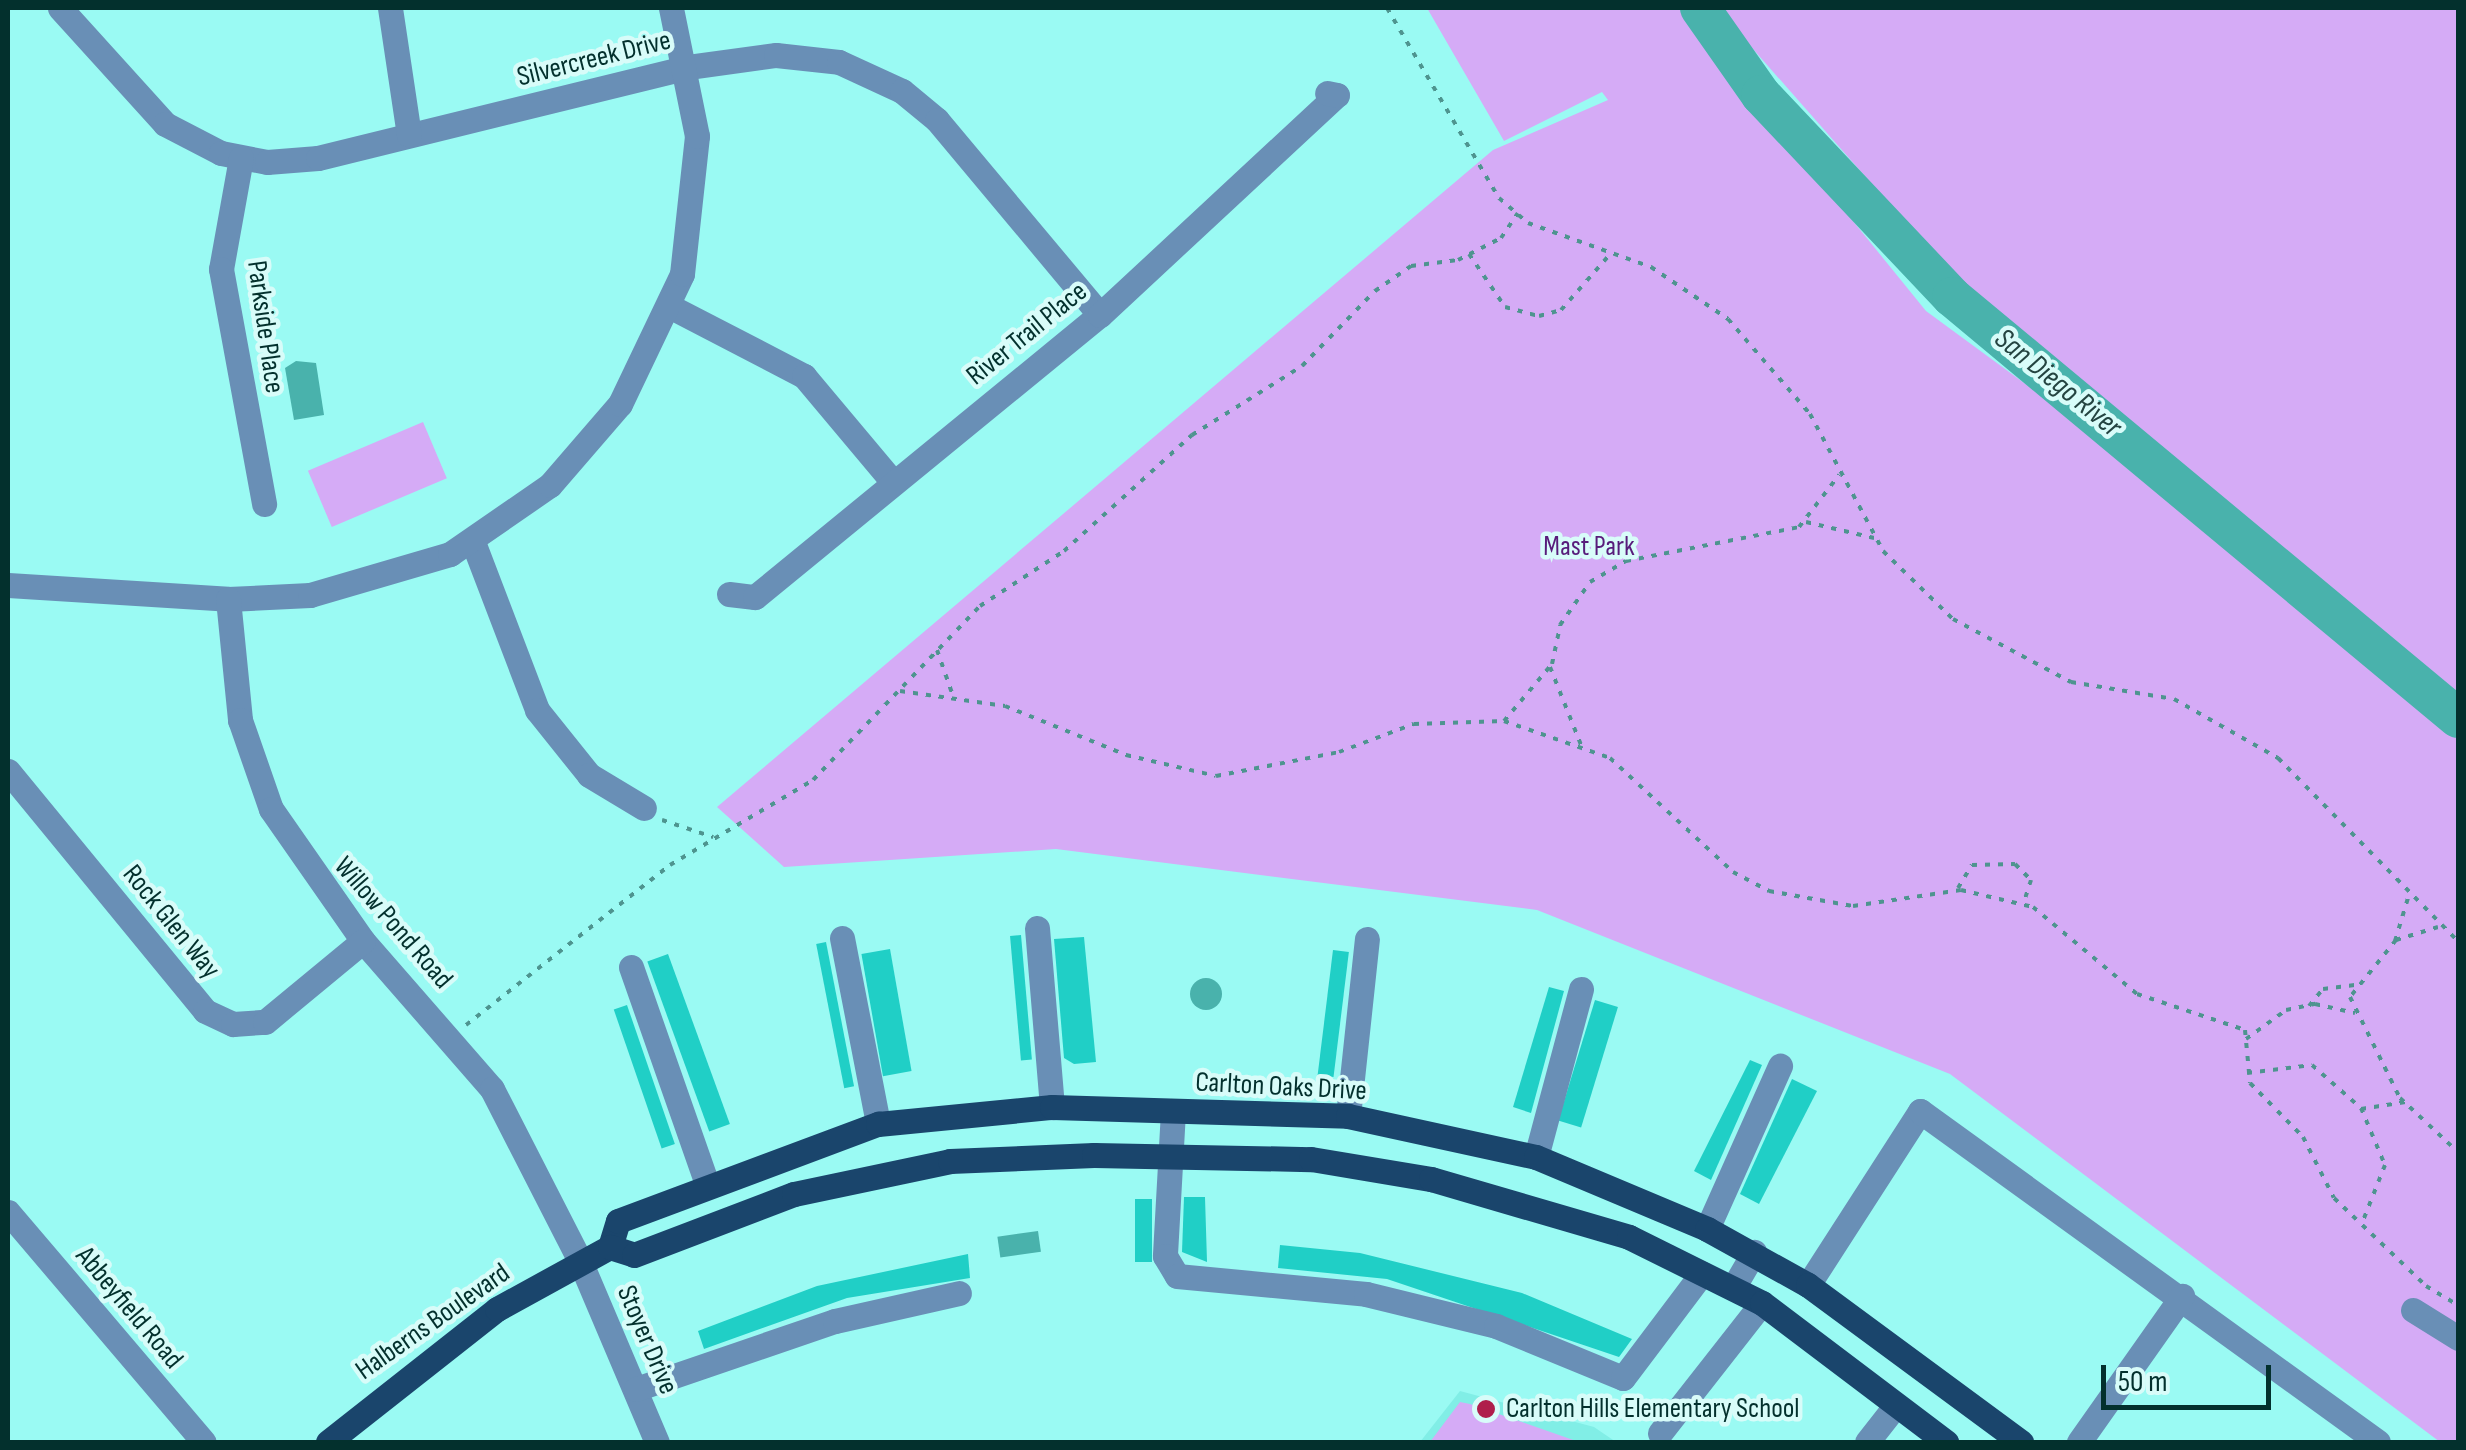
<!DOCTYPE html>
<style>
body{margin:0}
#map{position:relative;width:2466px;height:1450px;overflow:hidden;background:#9afaf3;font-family:"Sofia Sans Condensed",sans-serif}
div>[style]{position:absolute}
.built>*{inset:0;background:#81eee6}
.green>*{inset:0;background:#d5abf6;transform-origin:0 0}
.water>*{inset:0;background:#49b2ac;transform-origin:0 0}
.round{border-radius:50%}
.river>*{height:40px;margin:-20px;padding:0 20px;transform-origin:20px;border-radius:20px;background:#49b2ac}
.building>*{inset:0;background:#20cfc6;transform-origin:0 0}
.path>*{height:4px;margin-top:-2px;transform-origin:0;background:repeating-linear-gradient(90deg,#4e948f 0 5px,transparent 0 13px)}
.minor>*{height:25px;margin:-12.5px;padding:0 12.5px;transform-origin:12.5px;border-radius:12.5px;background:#698fb6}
.major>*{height:25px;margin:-12.5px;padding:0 12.5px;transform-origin:12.5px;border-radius:12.5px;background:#1a456c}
.dots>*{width:28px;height:28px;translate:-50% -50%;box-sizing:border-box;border:5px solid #d8fcf9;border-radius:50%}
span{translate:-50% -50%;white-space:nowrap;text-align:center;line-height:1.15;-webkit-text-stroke:9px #d8fcf9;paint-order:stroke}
.street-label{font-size:28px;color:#03302d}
.park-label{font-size:28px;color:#581c7b}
.poi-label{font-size:28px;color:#03302d}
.left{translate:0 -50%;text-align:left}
.water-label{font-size:30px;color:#244441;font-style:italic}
.frame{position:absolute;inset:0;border:10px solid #03302d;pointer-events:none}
.scale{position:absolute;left:2101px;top:1365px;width:170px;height:45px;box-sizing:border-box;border:5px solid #03302d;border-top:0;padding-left:12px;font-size:30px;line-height:35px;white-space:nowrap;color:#03302d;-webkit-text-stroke:8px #d8fcf9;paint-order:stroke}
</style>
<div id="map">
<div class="built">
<div style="clip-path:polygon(1460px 1391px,1594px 1427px,1616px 1442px,1420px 1442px)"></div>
</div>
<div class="green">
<div style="clip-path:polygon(1427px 8px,1680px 8px,1926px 311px,2254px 552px,2458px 733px,2458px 1442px,2440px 1442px,1950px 1074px,1537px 910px,1056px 849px,784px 867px,717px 807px,1493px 150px,1608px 100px,1602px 92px,1504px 141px)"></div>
<div style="clip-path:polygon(1717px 8px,2458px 8px,2458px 696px,1958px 282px)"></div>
<div style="left:423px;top:422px;width:61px;height:125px;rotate:67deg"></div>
<div style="clip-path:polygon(1460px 1402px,1470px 1404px,1579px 1442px,1430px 1442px)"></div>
</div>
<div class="water">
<div style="clip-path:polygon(296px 361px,316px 363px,324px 415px,294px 420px,285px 368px)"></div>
<div class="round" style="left:1190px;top:978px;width:32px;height:32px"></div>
<div style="left:1038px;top:1231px;width:21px;height:41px;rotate:82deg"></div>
</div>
<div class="river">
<div style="left:1700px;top:8px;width:106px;rotate:55deg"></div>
<div style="left:1761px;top:95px;width:278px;rotate:46.6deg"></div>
<div style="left:1952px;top:297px;width:658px;rotate:39.76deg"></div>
</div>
<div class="building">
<div style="left:1021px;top:935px;width:125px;height:11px;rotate:85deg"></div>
<div style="clip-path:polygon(1084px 937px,1096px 1062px,1074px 1064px,1064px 1058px,1054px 939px)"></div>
<div style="left:826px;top:942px;width:147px;height:10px;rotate:79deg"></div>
<div style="left:890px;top:949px;width:124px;height:29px;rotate:80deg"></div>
<div style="left:1333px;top:950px;width:16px;height:126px;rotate:7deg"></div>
<div style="left:668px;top:954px;width:181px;height:22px;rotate:70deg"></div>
<div style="clip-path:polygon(1549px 987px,1564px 991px,1531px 1113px,1513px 1107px)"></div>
<div style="left:1595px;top:1000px;width:24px;height:126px;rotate:17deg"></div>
<div style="left:627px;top:1005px;width:147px;height:14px;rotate:71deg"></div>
<div style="clip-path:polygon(1750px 1060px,1762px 1065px,1711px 1180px,1694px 1171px)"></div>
<div style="clip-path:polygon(1792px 1079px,1817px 1091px,1759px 1204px,1740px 1194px)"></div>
<div style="clip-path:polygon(1184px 1197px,1205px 1197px,1207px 1262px,1182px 1252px)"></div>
<div style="left:1135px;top:1199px;width:17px;height:63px"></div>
<div style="clip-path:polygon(1280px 1245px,1360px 1253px,1522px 1293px,1632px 1339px,1619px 1357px,1387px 1279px,1278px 1268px)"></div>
<div style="clip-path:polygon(968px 1254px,970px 1278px,847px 1298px,704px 1349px,698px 1331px,817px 1286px)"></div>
</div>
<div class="path">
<div style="left:1387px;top:8px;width:221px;rotate:59.5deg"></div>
<div style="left:1499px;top:198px;width:38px;rotate:41deg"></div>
<div style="left:1528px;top:223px;width:131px;rotate:19.7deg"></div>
<div style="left:1651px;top:267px;width:93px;rotate:34deg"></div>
<div style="left:1728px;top:319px;width:125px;rotate:49.2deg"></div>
<div style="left:1810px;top:414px;width:155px;rotate:61.9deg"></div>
<div style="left:1883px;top:551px;width:98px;rotate:44.2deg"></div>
<div style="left:1953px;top:619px;width:134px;rotate:28.1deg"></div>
<div style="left:2071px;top:682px;width:104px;rotate:9.4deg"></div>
<div style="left:2174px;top:699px;width:120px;rotate:29.6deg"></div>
<div style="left:2278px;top:758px;width:257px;rotate:45.5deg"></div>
<div style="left:1469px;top:254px;width:64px;rotate:55.8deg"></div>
<div style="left:1505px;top:307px;width:35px;rotate:15deg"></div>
<div style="left:1539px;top:316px;width:23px;rotate:-15deg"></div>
<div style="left:1561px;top:310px;width:76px;rotate:-48.7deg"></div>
<div style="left:1806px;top:522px;width:70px;rotate:13.2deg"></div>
<div style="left:937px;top:650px;width:49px;rotate:70.8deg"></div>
<div style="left:1550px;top:667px;width:84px;rotate:68.3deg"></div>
<div style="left:900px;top:691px;width:106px;rotate:8.1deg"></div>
<div style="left:1005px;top:706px;width:131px;rotate:22deg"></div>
<div style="left:1126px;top:755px;width:92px;rotate:13.1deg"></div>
<div style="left:1216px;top:776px;width:125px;rotate:-11deg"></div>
<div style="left:1339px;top:752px;width:80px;rotate:-20.5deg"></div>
<div style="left:1414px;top:724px;width:90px;rotate:-1.9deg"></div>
<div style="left:1504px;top:721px;width:112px;rotate:19.2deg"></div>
<div style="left:1610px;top:758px;width:168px;rotate:42.8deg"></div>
<div style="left:1733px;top:872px;width:41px;rotate:27.8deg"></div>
<div style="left:1769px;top:891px;width:85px;rotate:10.1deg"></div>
<div style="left:1853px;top:906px;width:109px;rotate:-8.4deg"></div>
<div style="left:1961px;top:890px;width:74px;rotate:13.3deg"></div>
<div style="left:2033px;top:907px;width:136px;rotate:39.9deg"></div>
<div style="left:2137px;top:994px;width:114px;rotate:18.4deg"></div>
<div style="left:2245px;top:1030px;width:53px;rotate:84.6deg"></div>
<div style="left:2250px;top:1083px;width:76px;rotate:45.5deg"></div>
<div style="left:2303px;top:1137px;width:68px;rotate:63.1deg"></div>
<div style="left:2334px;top:1198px;width:127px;rotate:43.7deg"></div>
<div style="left:2426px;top:1286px;width:37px;rotate:31deg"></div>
<div style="left:1504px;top:721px;width:75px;rotate:-49.9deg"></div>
<div style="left:1552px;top:664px;width:40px;rotate:-78deg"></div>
<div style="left:1560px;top:625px;width:52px;rotate:-55.1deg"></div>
<div style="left:1590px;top:582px;width:42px;rotate:-30.3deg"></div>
<div style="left:1626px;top:561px;width:176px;rotate:-11.1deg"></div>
<div style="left:1799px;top:527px;width:66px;rotate:-52.4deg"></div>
<div style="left:662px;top:820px;width:54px;rotate:18.4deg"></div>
<div style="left:1958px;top:888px;width:27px;rotate:-59deg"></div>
<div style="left:1972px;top:865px;width:43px;rotate:-1.3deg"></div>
<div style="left:2015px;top:864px;width:23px;rotate:45deg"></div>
<div style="left:2031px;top:880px;width:25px;rotate:108deg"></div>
<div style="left:2438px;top:927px;width:44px;rotate:162.8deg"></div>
<div style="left:2396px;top:940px;width:73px;rotate:128.9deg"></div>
<div style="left:2350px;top:997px;width:113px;rotate:63.7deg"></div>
<div style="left:2400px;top:1098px;width:79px;rotate:43deg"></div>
<div style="left:2395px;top:941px;width:45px;rotate:-73.2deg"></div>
<div style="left:2309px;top:1006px;width:22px;rotate:-51deg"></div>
<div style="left:2323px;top:989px;width:32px;rotate:-7deg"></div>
<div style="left:466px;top:1025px;width:259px;rotate:-38.1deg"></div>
<div style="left:670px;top:865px;width:166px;rotate:-30.7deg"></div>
<div style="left:813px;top:780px;width:241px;rotate:-46.2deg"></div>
<div style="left:980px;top:606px;width:100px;rotate:-33.2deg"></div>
<div style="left:1064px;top:551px;width:173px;rotate:-42.2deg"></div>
<div style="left:1192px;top:435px;width:130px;rotate:-32.1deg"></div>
<div style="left:1302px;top:366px;width:105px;rotate:-45.8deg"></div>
<div style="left:1375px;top:291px;width:44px;rotate:-34.8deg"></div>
<div style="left:1411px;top:266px;width:47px;rotate:-7.3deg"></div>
<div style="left:1458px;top:260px;width:48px;rotate:-27.1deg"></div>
<div style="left:1501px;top:238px;width:30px;rotate:-56deg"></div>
<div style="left:2246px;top:1039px;width:49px;rotate:-35.9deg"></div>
<div style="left:2286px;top:1010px;width:30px;rotate:-12deg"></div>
<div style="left:2315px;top:1004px;width:41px;rotate:12.7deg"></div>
<div style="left:2247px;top:1073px;width:65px;rotate:-7deg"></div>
<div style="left:2312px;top:1065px;width:65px;rotate:41.3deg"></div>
<div style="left:2361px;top:1108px;width:62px;rotate:67.2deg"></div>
<div style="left:2385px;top:1165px;width:62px;rotate:111.6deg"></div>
<div style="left:2361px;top:1109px;width:45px;rotate:-9deg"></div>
</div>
<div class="minor">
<div style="left:60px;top:8px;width:156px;rotate:47.8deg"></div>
<div style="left:165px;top:124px;width:63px;rotate:27.4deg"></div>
<div style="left:221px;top:153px;width:47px;rotate:11.1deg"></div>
<div style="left:267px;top:162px;width:51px;rotate:-4.5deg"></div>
<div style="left:318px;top:158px;width:381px;rotate:-13.8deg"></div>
<div style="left:688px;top:67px;width:89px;rotate:-7.8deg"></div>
<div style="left:776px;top:55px;width:63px;rotate:6.3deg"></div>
<div style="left:839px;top:62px;width:69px;rotate:24.7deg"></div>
<div style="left:902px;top:91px;width:45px;rotate:39.6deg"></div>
<div style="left:937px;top:120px;width:254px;rotate:50.1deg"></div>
<div style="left:390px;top:8px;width:128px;rotate:81.5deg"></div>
<div style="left:241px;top:158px;width:113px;rotate:100.2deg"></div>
<div style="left:221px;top:269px;width:239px;rotate:79.6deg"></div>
<div style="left:671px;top:307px;width:150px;rotate:27.4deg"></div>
<div style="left:804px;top:376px;width:138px;rotate:50deg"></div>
<div style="left:473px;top:542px;width:180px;rotate:69.1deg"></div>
<div style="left:537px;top:710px;width:83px;rotate:51.3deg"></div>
<div style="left:589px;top:775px;width:64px;rotate:31deg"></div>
<div style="left:8px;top:585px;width:220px;rotate:3.6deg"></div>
<div style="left:228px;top:599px;width:82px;rotate:-2.8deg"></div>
<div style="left:310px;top:595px;width:146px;rotate:-16.3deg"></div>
<div style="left:450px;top:554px;width:121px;rotate:-34.6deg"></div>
<div style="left:550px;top:485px;width:107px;rotate:-49.2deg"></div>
<div style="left:620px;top:404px;width:144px;rotate:-64.5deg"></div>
<div style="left:682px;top:274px;width:139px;rotate:-83.8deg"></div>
<div style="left:697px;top:136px;width:131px;rotate:-101.5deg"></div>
<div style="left:729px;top:594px;width:26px;rotate:7deg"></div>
<div style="left:755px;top:597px;width:446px;rotate:-39.3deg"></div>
<div style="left:1100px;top:315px;width:323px;rotate:-42.9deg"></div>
<div style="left:1337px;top:95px;width:10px;rotate:-169deg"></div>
<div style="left:228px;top:599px;width:122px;rotate:84.3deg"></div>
<div style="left:240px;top:720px;width:94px;rotate:70.8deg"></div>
<div style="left:271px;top:809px;width:161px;rotate:55.1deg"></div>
<div style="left:363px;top:941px;width:196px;rotate:48.9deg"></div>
<div style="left:492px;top:1089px;width:193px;rotate:62.9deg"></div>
<div style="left:580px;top:1261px;width:197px;rotate:67deg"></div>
<div style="left:8px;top:771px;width:310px;rotate:50.6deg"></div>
<div style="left:205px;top:1011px;width:31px;rotate:25deg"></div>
<div style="left:233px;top:1024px;width:32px;rotate:-4deg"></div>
<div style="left:265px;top:1022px;width:127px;rotate:-39.6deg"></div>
<div style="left:1037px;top:928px;width:180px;rotate:85.2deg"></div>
<div style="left:842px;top:938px;width:189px;rotate:79deg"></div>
<div style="left:631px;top:967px;width:227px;rotate:70.7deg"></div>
<div style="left:1173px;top:1111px;width:145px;rotate:93.2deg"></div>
<div style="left:1165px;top:1256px;width:23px;rotate:59deg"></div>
<div style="left:1177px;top:1276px;width:190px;rotate:5.4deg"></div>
<div style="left:1366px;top:1294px;width:134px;rotate:13.8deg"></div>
<div style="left:1496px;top:1326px;width:137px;rotate:22.3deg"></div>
<div style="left:1623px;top:1378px;width:131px;rotate:-53deg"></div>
<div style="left:1348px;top:1116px;width:178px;rotate:-83.9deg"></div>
<div style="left:1536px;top:1157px;width:174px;rotate:-75deg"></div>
<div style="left:8px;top:1212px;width:302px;rotate:49.6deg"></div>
<div style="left:1707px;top:1229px;width:179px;rotate:-65.9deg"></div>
<div style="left:1808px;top:1285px;width:207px;rotate:-57.2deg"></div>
<div style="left:1920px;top:1111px;width:565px;rotate:35.86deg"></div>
<div style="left:1733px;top:1288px;width:42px;rotate:-59.7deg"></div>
<div style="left:2413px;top:1310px;width:53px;rotate:31.9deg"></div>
<div style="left:636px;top:1389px;width:210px;rotate:-18.9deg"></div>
<div style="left:835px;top:1321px;width:127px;rotate:-12.7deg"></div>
<div style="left:1660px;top:1433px;width:165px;rotate:-51.9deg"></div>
<div style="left:1867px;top:1442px;width:47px;rotate:-51.9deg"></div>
<div style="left:2079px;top:1442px;width:179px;rotate:-54.8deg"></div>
</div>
<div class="major">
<div style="left:610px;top:1247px;width:27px;rotate:-73deg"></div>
<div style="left:618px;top:1221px;width:278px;rotate:-20.5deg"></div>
<div style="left:878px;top:1124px;width:175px;rotate:-5.6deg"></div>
<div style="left:1052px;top:1107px;width:296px;rotate:1.7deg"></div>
<div style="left:1348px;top:1116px;width:192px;rotate:12.3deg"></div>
<div style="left:1536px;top:1157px;width:186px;rotate:22.8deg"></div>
<div style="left:1707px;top:1229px;width:115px;rotate:29deg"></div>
<div style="left:1808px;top:1285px;width:265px;rotate:36.4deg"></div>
<div style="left:328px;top:1442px;width:215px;rotate:-38.2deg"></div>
<div style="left:497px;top:1309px;width:129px;rotate:-28.8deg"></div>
<div style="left:610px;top:1247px;width:25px;rotate:18deg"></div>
<div style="left:634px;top:1255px;width:171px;rotate:-20.9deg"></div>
<div style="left:794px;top:1194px;width:159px;rotate:-11.9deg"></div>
<div style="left:950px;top:1161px;width:144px;rotate:-2.4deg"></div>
<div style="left:1094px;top:1155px;width:217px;rotate:1.1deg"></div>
<div style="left:1311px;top:1159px;width:122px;rotate:9.5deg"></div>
<div style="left:1431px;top:1179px;width:206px;rotate:16.3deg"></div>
<div style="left:1629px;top:1237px;width:148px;rotate:26.4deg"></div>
<div style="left:1762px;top:1303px;width:231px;rotate:37.1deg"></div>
</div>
<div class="dots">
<div style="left:1486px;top:1409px;background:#af1e4b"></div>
</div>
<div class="street-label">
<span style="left:594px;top:59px;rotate:-14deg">Silvercreek Drive</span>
<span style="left:265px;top:327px;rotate:82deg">Parkside Place</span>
<span style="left:1027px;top:334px;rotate:-39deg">River Trail Place</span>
<span style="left:171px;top:922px;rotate:51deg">Rock Glen Way</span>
<span style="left:393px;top:923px;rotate:49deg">Willow Pond Road</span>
<span style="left:1281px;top:1087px;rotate:3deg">Carlton Oaks Drive</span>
<span style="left:129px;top:1308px;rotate:50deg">Abbeyfield Road</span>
<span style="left:433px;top:1322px;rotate:-35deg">Halberns Boulevard</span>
<span style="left:647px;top:1340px;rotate:67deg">Stoyer Drive</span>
</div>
<div class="park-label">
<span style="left:1589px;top:547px">Mast Park</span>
</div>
<div class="poi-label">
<span class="left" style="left:1506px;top:1409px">Carlton Hills Elementary School</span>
</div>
<div class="water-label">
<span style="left:2058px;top:383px;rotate:39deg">San Diego River</span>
</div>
<div class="frame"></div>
<div class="scale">50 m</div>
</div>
